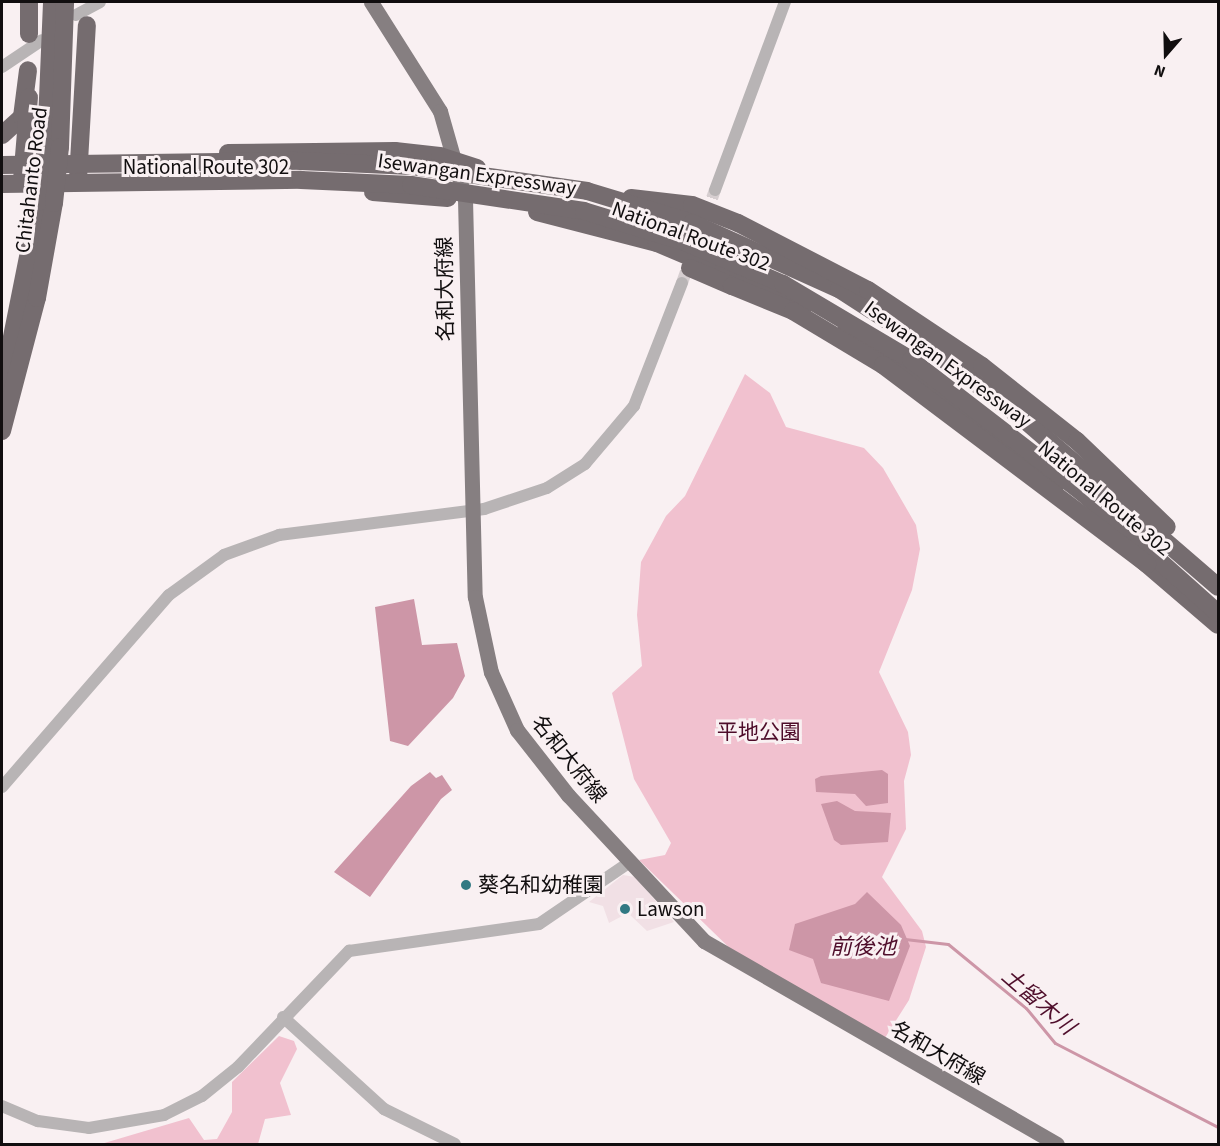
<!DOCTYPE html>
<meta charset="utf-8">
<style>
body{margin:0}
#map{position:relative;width:1220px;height:1146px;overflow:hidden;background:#f9f0f2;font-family:"Source Sans 3","Noto Sans JP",sans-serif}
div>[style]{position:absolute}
.built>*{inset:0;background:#f1e0e5}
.green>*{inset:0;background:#f1c1cf}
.water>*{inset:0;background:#cd96a7}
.stream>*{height:3px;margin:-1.5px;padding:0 1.5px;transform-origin:1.5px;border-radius:1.5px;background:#cd96a7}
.minor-tunnel>*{height:12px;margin-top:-6px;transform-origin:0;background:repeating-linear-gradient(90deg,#d6ced0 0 12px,transparent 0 18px)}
.minor>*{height:12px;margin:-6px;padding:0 6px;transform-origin:6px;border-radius:6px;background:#b8b4b5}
.major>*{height:15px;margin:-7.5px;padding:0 7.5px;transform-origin:7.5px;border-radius:7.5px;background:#867f81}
.highway>*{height:18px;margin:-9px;padding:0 9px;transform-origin:9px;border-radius:9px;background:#756c6f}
.highway-bridge>*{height:18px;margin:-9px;padding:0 9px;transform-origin:9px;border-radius:9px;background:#756c6f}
.dots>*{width:16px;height:16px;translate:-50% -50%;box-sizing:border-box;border:3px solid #f9f0f2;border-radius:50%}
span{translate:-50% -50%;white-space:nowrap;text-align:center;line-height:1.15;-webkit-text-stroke:6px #f9f0f2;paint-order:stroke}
.street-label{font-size:21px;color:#110e0f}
.park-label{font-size:21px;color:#4d0b29}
.poi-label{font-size:21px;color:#110e0f}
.left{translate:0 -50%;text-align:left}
.water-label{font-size:22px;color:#4f0e2b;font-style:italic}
.frame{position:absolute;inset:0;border:3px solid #110e0f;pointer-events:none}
.north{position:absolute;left:1136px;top:24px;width:60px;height:60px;-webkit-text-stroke:4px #f9f0f2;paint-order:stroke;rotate:200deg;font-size:16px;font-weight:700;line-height:24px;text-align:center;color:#110e0f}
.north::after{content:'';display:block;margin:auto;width:21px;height:27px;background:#110e0f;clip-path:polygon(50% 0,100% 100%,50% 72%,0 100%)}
</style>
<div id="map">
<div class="built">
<div style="clip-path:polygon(623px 875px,635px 877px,674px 922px,647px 931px,628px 913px,609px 923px,603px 906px,589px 902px)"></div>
</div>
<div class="green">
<div style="clip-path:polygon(745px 374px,770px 393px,786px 427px,864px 448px,883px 468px,916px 525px,920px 549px,912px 590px,879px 672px,908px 732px,911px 755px,904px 781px,906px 829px,882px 877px,922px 931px,926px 947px,909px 1000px,883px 1041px,744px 962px,639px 860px,665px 855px,671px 843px,634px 779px,612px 693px,642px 666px,637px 615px,641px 562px,666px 516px,685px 496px)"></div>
<div style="clip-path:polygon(279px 1036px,294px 1041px,297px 1049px,280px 1083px,291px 1115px,265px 1119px,258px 1144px,101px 1144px,189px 1118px,204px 1140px,217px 1139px,232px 1112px,232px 1082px)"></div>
</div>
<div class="water">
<div style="clip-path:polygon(414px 599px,422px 645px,457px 643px,465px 676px,453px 698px,408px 746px,390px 741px,375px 607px)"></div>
<div style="clip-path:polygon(882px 770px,888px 774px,888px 803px,866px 806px,855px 794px,816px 792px,815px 779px,821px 776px)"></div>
<div style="clip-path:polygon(430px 772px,436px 778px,442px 775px,452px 790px,441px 799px,370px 897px,334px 872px,411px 786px)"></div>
<div style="clip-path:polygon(837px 801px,855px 811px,891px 813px,888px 842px,841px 845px,834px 840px,821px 804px)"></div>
<div style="clip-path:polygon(867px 892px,901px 925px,910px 946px,889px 1001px,821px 983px,813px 959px,789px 950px,795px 924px,855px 904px)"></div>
</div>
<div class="stream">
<div style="left:905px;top:939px;width:43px;rotate:6.6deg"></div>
<div style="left:948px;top:944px;width:101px;rotate:39.4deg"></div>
<div style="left:1026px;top:1008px;width:45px;rotate:50.4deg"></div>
<div style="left:1055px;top:1043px;width:183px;rotate:27.3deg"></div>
</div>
<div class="minor-tunnel">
<div style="left:682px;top:283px;width:99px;rotate:-70.5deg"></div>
</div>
<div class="minor">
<div style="left:76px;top:15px;width:27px;rotate:-28deg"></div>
<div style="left:2px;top:67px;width:48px;rotate:-34deg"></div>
<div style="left:715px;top:190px;width:201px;rotate:-69.6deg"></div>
<div style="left:2px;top:787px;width:254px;rotate:-49deg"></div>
<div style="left:169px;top:595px;width:68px;rotate:-36deg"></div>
<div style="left:224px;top:555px;width:59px;rotate:-20deg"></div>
<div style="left:279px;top:535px;width:207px;rotate:-7.2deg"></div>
<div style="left:484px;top:509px;width:66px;rotate:-18.4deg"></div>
<div style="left:547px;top:488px;width:45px;rotate:-32.3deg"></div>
<div style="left:585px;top:464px;width:76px;rotate:-49.8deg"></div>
<div style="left:634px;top:406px;width:132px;rotate:-68.7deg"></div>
<div style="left:283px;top:1017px;width:137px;rotate:42.3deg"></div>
<div style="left:384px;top:1109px;width:79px;rotate:26.2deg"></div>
<div style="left:2px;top:1106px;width:39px;rotate:23deg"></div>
<div style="left:38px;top:1121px;width:51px;rotate:7.8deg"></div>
<div style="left:89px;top:1128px;width:76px;rotate:-9.8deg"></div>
<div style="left:164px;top:1115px;width:42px;rotate:-26.6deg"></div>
<div style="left:202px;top:1096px;width:46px;rotate:-38.9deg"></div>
<div style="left:238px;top:1067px;width:161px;rotate:-46.3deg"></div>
<div style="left:349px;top:951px;width:192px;rotate:-8.1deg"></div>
<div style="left:539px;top:924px;width:110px;rotate:-34.3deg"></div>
</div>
<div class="major">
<div style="left:371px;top:2px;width:129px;rotate:57.7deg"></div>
<div style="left:440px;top:111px;width:91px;rotate:74.1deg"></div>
<div style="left:465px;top:199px;width:398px;rotate:88.6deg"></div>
<div style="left:475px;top:597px;width:77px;rotate:78deg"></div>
<div style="left:491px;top:672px;width:64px;rotate:65.9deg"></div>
<div style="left:517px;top:730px;width:83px;rotate:51.9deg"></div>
<div style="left:568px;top:795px;width:200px;rotate:47deg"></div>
<div style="left:704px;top:941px;width:407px;rotate:29.9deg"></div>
</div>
<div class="highway">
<div style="left:29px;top:34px;width:32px;rotate:-90deg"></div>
<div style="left:2px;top:135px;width:27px;rotate:-42deg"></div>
<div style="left:22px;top:117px;width:47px;rotate:-82.7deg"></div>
<div style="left:46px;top:146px;width:144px;rotate:-87.6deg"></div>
<div style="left:60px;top:147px;width:145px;rotate:-88deg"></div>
<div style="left:228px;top:153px;width:167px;rotate:-0.7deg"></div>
<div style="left:395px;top:151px;width:45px;rotate:6.3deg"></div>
<div style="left:440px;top:156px;width:39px;rotate:18deg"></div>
<div style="left:78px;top:179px;width:154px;rotate:-86.7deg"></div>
<div style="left:22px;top:180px;width:83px;rotate:-85.2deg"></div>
<div style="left:373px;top:192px;width:75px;rotate:4.6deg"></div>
<div style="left:631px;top:198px;width:61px;rotate:6.5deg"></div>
<div style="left:692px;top:205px;width:49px;rotate:21.4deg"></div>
<div style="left:537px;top:212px;width:124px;rotate:14.5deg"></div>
<div style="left:657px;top:243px;width:160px;rotate:22.9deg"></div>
<div style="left:690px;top:268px;width:46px;rotate:23.2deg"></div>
<div style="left:846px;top:331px;width:260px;rotate:36.3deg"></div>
<div style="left:2px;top:387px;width:189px;rotate:-78.7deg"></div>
<div style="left:2px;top:431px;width:138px;rotate:-75.3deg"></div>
<div style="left:37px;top:298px;width:97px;rotate:-79.9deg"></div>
<div style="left:1135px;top:554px;width:109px;rotate:40.5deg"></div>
</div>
<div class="highway-bridge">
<div style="left:2px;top:165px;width:298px;rotate:-0.8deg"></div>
<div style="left:300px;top:161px;width:112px;rotate:2.6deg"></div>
<div style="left:412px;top:166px;width:177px;rotate:8.1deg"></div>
<div style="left:587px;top:191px;width:110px;rotate:16.9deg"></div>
<div style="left:692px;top:223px;width:161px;rotate:24.2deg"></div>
<div style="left:839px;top:289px;width:98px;rotate:32.9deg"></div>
<div style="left:921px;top:342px;width:133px;rotate:37deg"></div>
<div style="left:1027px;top:422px;width:252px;rotate:40.8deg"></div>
<div style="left:2px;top:184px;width:299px;rotate:-0.8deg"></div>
<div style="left:301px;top:180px;width:110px;rotate:2.6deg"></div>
<div style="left:411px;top:185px;width:175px;rotate:8.5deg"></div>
<div style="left:584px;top:211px;width:106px;rotate:17.1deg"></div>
<div style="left:685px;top:242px;width:107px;rotate:23.2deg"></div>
<div style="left:783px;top:284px;width:149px;rotate:30.7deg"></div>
<div style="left:911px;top:360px;width:216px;rotate:37.7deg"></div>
<div style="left:1082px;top:492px;width:182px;rotate:41.7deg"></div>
<div style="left:39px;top:202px;width:56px;rotate:-82.9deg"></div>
<div style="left:54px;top:203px;width:56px;rotate:-83.9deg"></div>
<div style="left:738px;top:223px;width:146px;rotate:27.3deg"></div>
<div style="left:868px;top:290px;width:137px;rotate:33.7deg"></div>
<div style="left:982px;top:366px;width:121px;rotate:38.3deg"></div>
<div style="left:1077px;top:441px;width:124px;rotate:43.7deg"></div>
<div style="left:732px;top:286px;width:66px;rotate:22.3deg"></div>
<div style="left:793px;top:311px;width:105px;rotate:31deg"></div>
<div style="left:883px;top:365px;width:331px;rotate:37deg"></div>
</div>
<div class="dots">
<div style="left:466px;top:885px;background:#317983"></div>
<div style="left:625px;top:909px;background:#317983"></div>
</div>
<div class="street-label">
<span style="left:206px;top:167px">National Route 302</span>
<span style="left:477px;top:174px;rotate:8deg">Isewangan Expressway</span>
<span style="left:31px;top:180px;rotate:-83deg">Chitahanto Road</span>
<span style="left:691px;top:236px;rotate:20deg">National Route 302</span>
<span style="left:445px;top:289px;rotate:-91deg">名和大府線</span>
<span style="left:948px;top:364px;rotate:36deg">Isewangan Expressway</span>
<span style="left:1105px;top:498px;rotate:40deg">National Route 302</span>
<span style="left:569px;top:759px;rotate:51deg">名和大府線</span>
<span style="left:938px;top:1053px;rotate:30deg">名和大府線</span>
</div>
<div class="park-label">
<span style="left:759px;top:732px">平地公園</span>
</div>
<div class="poi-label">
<span class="left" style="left:478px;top:885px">葵名和幼稚園</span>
<span class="left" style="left:637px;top:909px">Lawson</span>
</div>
<div class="water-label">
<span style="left:863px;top:948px">前後池</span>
<span style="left:1038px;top:1002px;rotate:41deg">土留木川</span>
</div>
<div class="frame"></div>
<div class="north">N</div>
</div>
